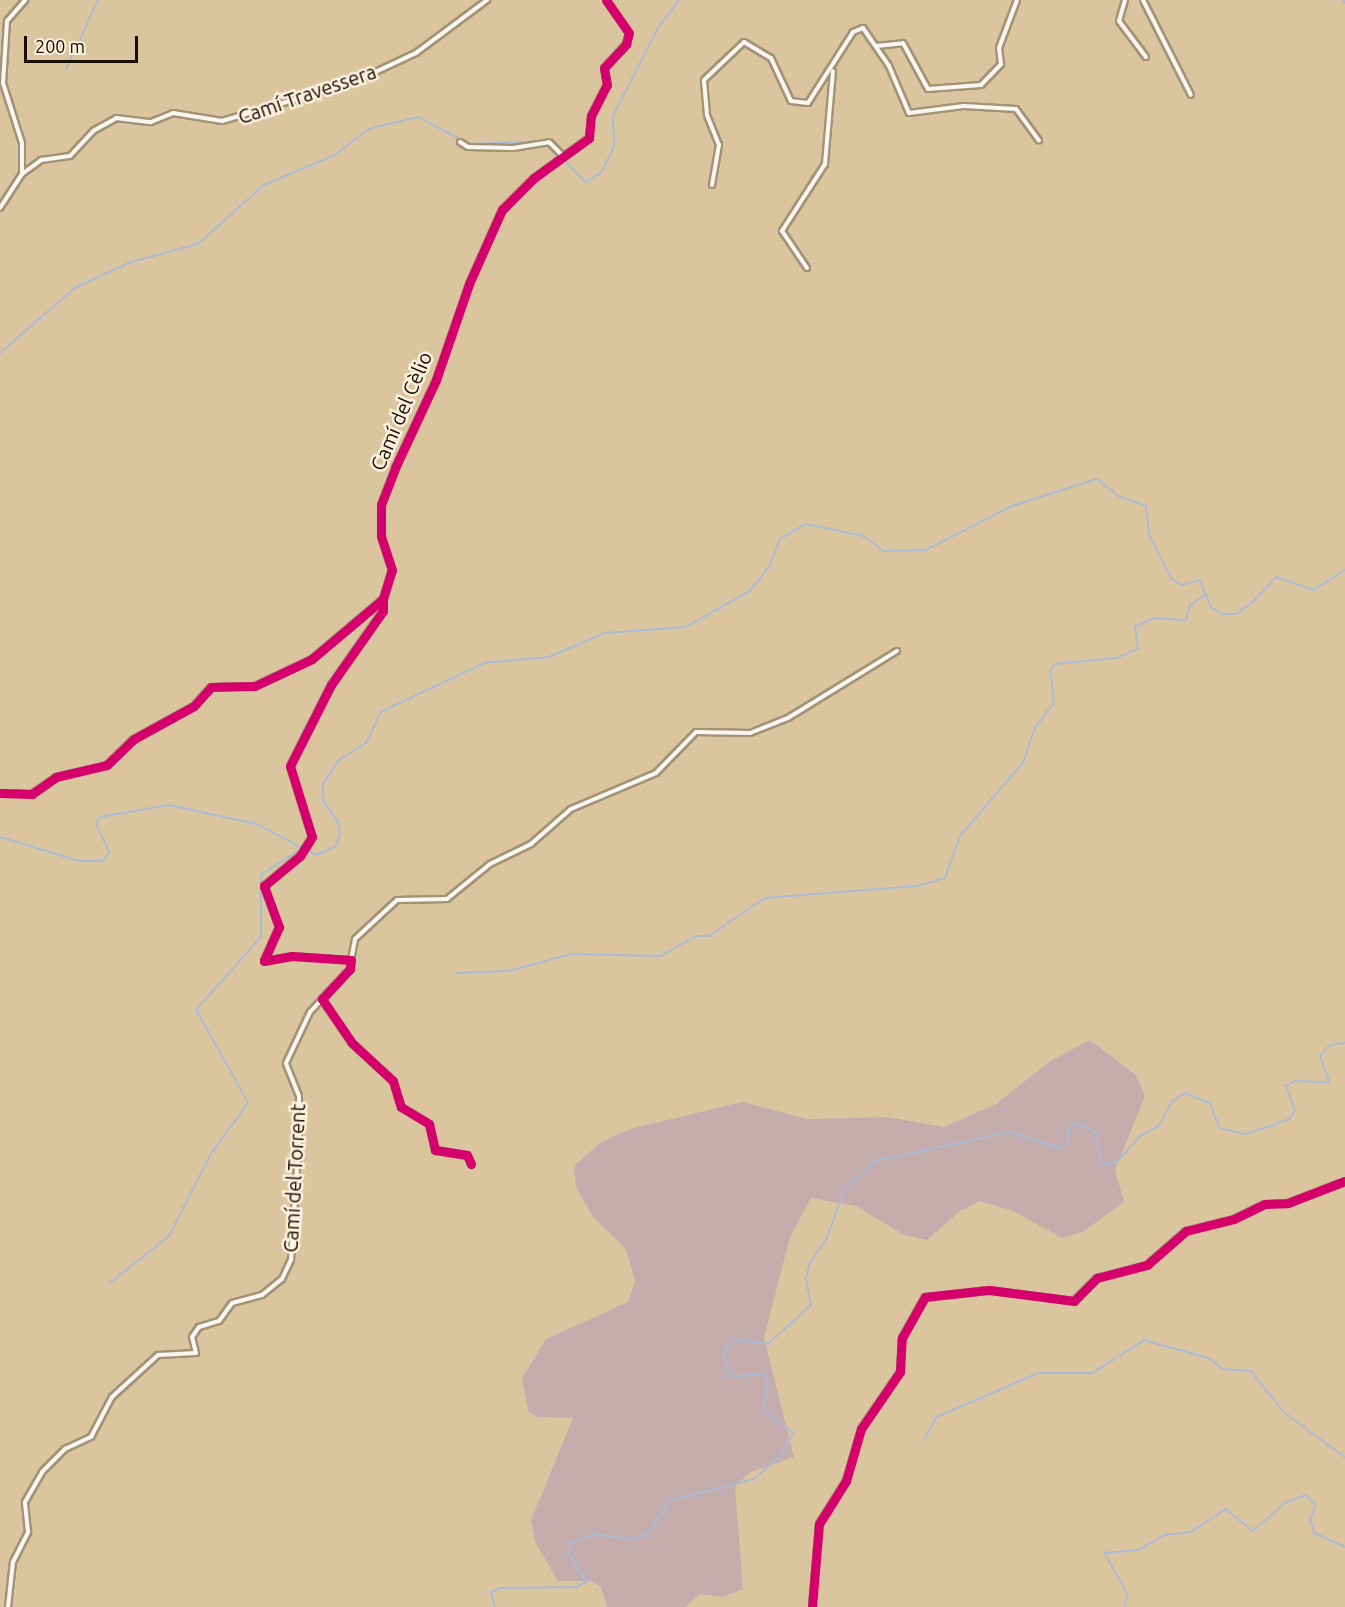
<!DOCTYPE html>
<meta charset="utf-8">
<style>
body{margin:0}
#map{position:relative;width:1345px;height:1607px;overflow:hidden;background:#dbc59f;font-family:Ubuntu,sans-serif}
div>[style]{position:absolute}
.green>*{inset:0;background:#c5adad}
.stream>*{height:1.5px;margin:-0.75px;padding:0 0.75px;transform-origin:0.75px;border-radius:0.75px;background:#abbbd4}
.canal>*{height:4px;margin:-2px;padding:0 2px;transform-origin:2px;border-radius:2px;background:#abbbd4}
.roads{filter:drop-shadow(2px 0 #a39274) drop-shadow(-2px 0 #a39274) drop-shadow(0 2px #a39274) drop-shadow(0 -2px #a39274)}
.minor>*{height:4px;margin:-2px;padding:0 2px;transform-origin:2px;border-radius:2px;background:#faf6f1}
.cycleway>*{height:9px;margin:-4.5px;padding:0 4.5px;transform-origin:4.5px;border-radius:4.5px;background:#d6006c}
span{translate:-50% -50%;white-space:nowrap;text-align:center;line-height:1.15;-webkit-text-stroke:5px #fdf1dd;paint-order:stroke}
.street-label{font-size:20px;color:#170c00}
.scale{position:absolute;left:24px;top:36px;width:114px;height:27px;box-sizing:border-box;border:3px solid #170c00;border-top:0;padding-left:8px;font-size:18px;line-height:21px;white-space:nowrap;color:#170c00;-webkit-text-stroke:4px #fdf1dd;paint-order:stroke}
</style>
<div id="map">
<div class="green">
<div style="clip-path:polygon(1090px 1040px,1136px 1075px,1145px 1096px,1115px 1170px,1124px 1202px,1084px 1231px,1062px 1238px,1013px 1211px,980px 1201px,960px 1211px,927px 1240px,904px 1235px,856px 1206px,811px 1198px,790px 1237px,764px 1337px,794px 1457px,750px 1472px,735px 1487px,743px 1589px,723px 1597px,700px 1594px,685px 1607px,607px 1607px,601px 1587px,591px 1581px,558px 1581px,535px 1542px,531px 1520px,573px 1418px,537px 1417px,528px 1411px,522px 1378px,546px 1339px,628px 1302px,635px 1281px,626px 1249px,593px 1217px,576px 1187px,574px 1166px,600px 1143px,630px 1129px,742px 1102px,808px 1119px,888px 1117px,944px 1127px,996px 1104px,1050px 1061px)"></div>
</div>
<div class="stream">
<div style="left:66px;top:70px;width:77px;rotate:-65.4deg"></div>
<div style="left:563px;top:159px;width:33px;rotate:45deg"></div>
<div style="left:586px;top:182px;width:19px;rotate:-32deg"></div>
<div style="left:602px;top:172px;width:29px;rotate:-65deg"></div>
<div style="left:614px;top:146px;width:30px;rotate:-92deg"></div>
<div style="left:613px;top:116px;width:99px;rotate:-62.9deg"></div>
<div style="left:658px;top:28px;width:35px;rotate:-53deg"></div>
<div style="left:0;top:353px;width:99px;rotate:-40.9deg"></div>
<div style="left:75px;top:288px;width:62px;rotate:-24.9deg"></div>
<div style="left:131px;top:262px;width:69px;rotate:-15deg"></div>
<div style="left:198px;top:244px;width:89px;rotate:-41.8deg"></div>
<div style="left:264px;top:185px;width:77px;rotate:-22.9deg"></div>
<div style="left:335px;top:155px;width:43px;rotate:-37.4deg"></div>
<div style="left:369px;top:129px;width:50px;rotate:-13.8deg"></div>
<div style="left:418px;top:117px;width:59px;rotate:27.4deg"></div>
<div style="left:470px;top:144px;width:78px;rotate:-2.2deg"></div>
<div style="left:0;top:837px;width:84px;rotate:16.7deg"></div>
<div style="left:80px;top:861px;width:23px"></div>
<div style="left:103px;top:861px;width:11px;rotate:-56deg"></div>
<div style="left:109px;top:852px;width:31px;rotate:-115deg"></div>
<div style="left:96px;top:824px;width:8px;rotate:-60deg"></div>
<div style="left:100px;top:817px;width:70px;rotate:-9.9deg"></div>
<div style="left:169px;top:805px;width:90px;rotate:12.2deg"></div>
<div style="left:257px;top:824px;width:67px;rotate:27.7deg"></div>
<div style="left:316px;top:855px;width:21px;rotate:-23deg"></div>
<div style="left:335px;top:847px;width:13px;rotate:-67deg"></div>
<div style="left:340px;top:835px;width:13px;rotate:-99deg"></div>
<div style="left:338px;top:822px;width:26px;rotate:-126deg"></div>
<div style="left:323px;top:801px;width:17px;rotate:-90deg"></div>
<div style="left:323px;top:784px;width:29px;rotate:-56deg"></div>
<div style="left:339px;top:760px;width:32px;rotate:-32deg"></div>
<div style="left:366px;top:743px;width:34px;rotate:-64deg"></div>
<div style="left:381px;top:712px;width:114px;rotate:-25.4deg"></div>
<div style="left:484px;top:663px;width:65px;rotate:-5.3deg"></div>
<div style="left:549px;top:657px;width:61px;rotate:-23.2deg"></div>
<div style="left:605px;top:633px;width:81px;rotate:-4.2deg"></div>
<div style="left:686px;top:627px;width:73px;rotate:-29.4deg"></div>
<div style="left:750px;top:591px;width:33px;rotate:-52deg"></div>
<div style="left:770px;top:565px;width:28px;rotate:-69deg"></div>
<div style="left:780px;top:539px;width:30px;rotate:-30deg"></div>
<div style="left:806px;top:524px;width:59px;rotate:11.7deg"></div>
<div style="left:864px;top:536px;width:25px;rotate:37deg"></div>
<div style="left:884px;top:551px;width:42px;rotate:-1.4deg"></div>
<div style="left:926px;top:550px;width:97px;rotate:-27.1deg"></div>
<div style="left:1012px;top:506px;width:89px;rotate:-17.6deg"></div>
<div style="left:1097px;top:479px;width:28px;rotate:38deg"></div>
<div style="left:1119px;top:496px;width:29px;rotate:20deg"></div>
<div style="left:1146px;top:506px;width:30px;rotate:82deg"></div>
<div style="left:1150px;top:536px;width:48px;rotate:62.9deg"></div>
<div style="left:1172px;top:579px;width:12px;rotate:31deg"></div>
<div style="left:1182px;top:585px;width:19px;rotate:-16deg"></div>
<div style="left:1200px;top:580px;width:30px;rotate:67deg"></div>
<div style="left:1212px;top:608px;width:13px;rotate:29deg"></div>
<div style="left:1223px;top:614px;width:13px"></div>
<div style="left:1236px;top:614px;width:19px;rotate:-35deg"></div>
<div style="left:1252px;top:603px;width:35px;rotate:-47deg"></div>
<div style="left:1276px;top:577px;width:40px;rotate:18.9deg"></div>
<div style="left:1314px;top:590px;width:37px;rotate:-33deg"></div>
<div style="left:456px;top:973px;width:53px;rotate:-2.2deg"></div>
<div style="left:509px;top:971px;width:64px;rotate:-15.3deg"></div>
<div style="left:571px;top:954px;width:90px;rotate:1.3deg"></div>
<div style="left:661px;top:956px;width:40px;rotate:-29.7deg"></div>
<div style="left:696px;top:936px;width:13px"></div>
<div style="left:709px;top:936px;width:68px;rotate:-34.2deg"></div>
<div style="left:765px;top:898px;width:152px;rotate:-4.5deg"></div>
<div style="left:917px;top:886px;width:29px;rotate:-16deg"></div>
<div style="left:945px;top:878px;width:45px;rotate:-70.3deg"></div>
<div style="left:960px;top:836px;width:96px;rotate:-49.2deg"></div>
<div style="left:1023px;top:763px;width:37px;rotate:-71deg"></div>
<div style="left:1035px;top:728px;width:31px;rotate:-53deg"></div>
<div style="left:1054px;top:703px;width:31px;rotate:-97deg"></div>
<div style="left:1050px;top:672px;width:9px;rotate:-58deg"></div>
<div style="left:1055px;top:664px;width:61px;rotate:-5.6deg"></div>
<div style="left:1116px;top:658px;width:24px;rotate:-22deg"></div>
<div style="left:1138px;top:649px;width:22px;rotate:-98deg"></div>
<div style="left:1135px;top:627px;width:21px;rotate:-25deg"></div>
<div style="left:1154px;top:618px;width:32px;rotate:4deg"></div>
<div style="left:1186px;top:620px;width:16px;rotate:-75deg"></div>
<div style="left:1190px;top:605px;width:20px;rotate:-33deg"></div>
<div style="left:110px;top:1283px;width:75px;rotate:-38.5deg"></div>
<div style="left:169px;top:1236px;width:92px;rotate:-62.9deg"></div>
<div style="left:211px;top:1154px;width:63px;rotate:-54deg"></div>
<div style="left:248px;top:1103px;width:107px;rotate:-119.2deg"></div>
<div style="left:196px;top:1010px;width:98px;rotate:-48.3deg"></div>
<div style="left:261px;top:937px;width:62px;rotate:-90deg"></div>
<div style="left:261px;top:875px;width:44px;rotate:-33deg"></div>
<div style="left:924px;top:1440px;width:26px;rotate:-61deg"></div>
<div style="left:937px;top:1417px;width:110px;rotate:-23.5deg"></div>
<div style="left:1038px;top:1373px;width:55px"></div>
<div style="left:1093px;top:1373px;width:61px;rotate:-32.9deg"></div>
<div style="left:1144px;top:1340px;width:67px;rotate:15.5deg"></div>
<div style="left:1209px;top:1358px;width:18px;rotate:38deg"></div>
<div style="left:1223px;top:1369px;width:28px;rotate:4deg"></div>
<div style="left:1251px;top:1371px;width:53px;rotate:51.2deg"></div>
<div style="left:1284px;top:1412px;width:76px;rotate:36.4deg"></div>
<div style="left:495px;top:1607px;width:15px;rotate:-106deg"></div>
<div style="left:491px;top:1593px;width:10px;rotate:-29deg"></div>
<div style="left:500px;top:1588px;width:77px;rotate:-0.7deg"></div>
<div style="left:577px;top:1587px;width:10px;rotate:-29deg"></div>
<div style="left:586px;top:1582px;width:33px;rotate:-121deg"></div>
<div style="left:569px;top:1554px;width:11px;rotate:-85deg"></div>
<div style="left:570px;top:1543px;width:26px;rotate:-21deg"></div>
<div style="left:594px;top:1534px;width:41px;rotate:8.3deg"></div>
<div style="left:635px;top:1540px;width:16px;rotate:-30deg"></div>
<div style="left:649px;top:1532px;width:37px;rotate:-56deg"></div>
<div style="left:670px;top:1501px;width:87px;rotate:-14.7deg"></div>
<div style="left:754px;top:1479px;width:37px;rotate:-41deg"></div>
<div style="left:782px;top:1455px;width:25px;rotate:-63deg"></div>
<div style="left:793px;top:1433px;width:36px;rotate:-143deg"></div>
<div style="left:764px;top:1411px;width:31px;rotate:-83deg"></div>
<div style="left:768px;top:1380px;width:10px;rotate:-143deg"></div>
<div style="left:760px;top:1374px;width:26px;rotate:173deg"></div>
<div style="left:734px;top:1377px;width:11px;rotate:-135deg"></div>
<div style="left:726px;top:1369px;width:20px;rotate:-93deg"></div>
<div style="left:725px;top:1349px;width:16px;rotate:-40deg"></div>
<div style="left:737px;top:1339px;width:31px;rotate:9deg"></div>
<div style="left:768px;top:1344px;width:58px;rotate:-42.2deg"></div>
<div style="left:811px;top:1305px;width:25px;rotate:-101deg"></div>
<div style="left:806px;top:1280px;width:16px;rotate:-79deg"></div>
<div style="left:809px;top:1264px;width:29px;rotate:-55deg"></div>
<div style="left:826px;top:1240px;width:52px;rotate:-69.8deg"></div>
<div style="left:844px;top:1191px;width:43px;rotate:-44.1deg"></div>
<div style="left:875px;top:1161px;width:138px;rotate:-12.1deg"></div>
<div style="left:1010px;top:1132px;width:52px;rotate:17.7deg"></div>
<div style="left:1060px;top:1148px;width:9px;rotate:-36deg"></div>
<div style="left:1067px;top:1143px;width:16px;rotate:-83deg"></div>
<div style="left:1069px;top:1127px;width:10px;rotate:-24deg"></div>
<div style="left:1078px;top:1123px;width:21px;rotate:28deg"></div>
<div style="left:1097px;top:1133px;width:31px;rotate:83deg"></div>
<div style="left:1101px;top:1164px;width:15px;rotate:-4deg"></div>
<div style="left:1116px;top:1163px;width:36px;rotate:-48deg"></div>
<div style="left:1140px;top:1136px;width:21px;rotate:-28deg"></div>
<div style="left:1159px;top:1126px;width:27px;rotate:-62deg"></div>
<div style="left:1172px;top:1102px;width:16px;rotate:-35deg"></div>
<div style="left:1185px;top:1093px;width:27px;rotate:22deg"></div>
<div style="left:1210px;top:1103px;width:27px;rotate:68deg"></div>
<div style="left:1220px;top:1128px;width:27px;rotate:13deg"></div>
<div style="left:1246px;top:1134px;width:46px;rotate:-18.8deg"></div>
<div style="left:1290px;top:1119px;width:10px;rotate:-61deg"></div>
<div style="left:1295px;top:1110px;width:26px;rotate:-111deg"></div>
<div style="left:1286px;top:1086px;width:10px;rotate:-29deg"></div>
<div style="left:1295px;top:1081px;width:34px;rotate:2deg"></div>
<div style="left:1329px;top:1082px;width:28px;rotate:-109deg"></div>
<div style="left:1320px;top:1056px;width:15px;rotate:-48deg"></div>
<div style="left:1330px;top:1045px;width:15px;rotate:-8deg"></div>
<div style="left:1125px;top:1607px;width:14px;rotate:-82deg"></div>
<div style="left:1127px;top:1593px;width:46px;rotate:-119.9deg"></div>
<div style="left:1104px;top:1553px;width:35px;rotate:-5deg"></div>
<div style="left:1139px;top:1550px;width:29px;rotate:-31deg"></div>
<div style="left:1164px;top:1535px;width:27px;rotate:-6deg"></div>
<div style="left:1191px;top:1532px;width:42px;rotate:-33.3deg"></div>
<div style="left:1226px;top:1509px;width:35px;rotate:39deg"></div>
<div style="left:1253px;top:1531px;width:43px;rotate:-41.2deg"></div>
<div style="left:1285px;top:1503px;width:22px;rotate:-21deg"></div>
<div style="left:1306px;top:1495px;width:14px;rotate:45deg"></div>
<div style="left:1316px;top:1505px;width:16px;rotate:108deg"></div>
<div style="left:1311px;top:1520px;width:14px;rotate:73deg"></div>
<div style="left:1315px;top:1533px;width:33px;rotate:25deg"></div>
</div>
<div class="canal">
<div style="left:1344px;top:0;width:2px;rotate:63deg"></div>
</div>
<div class="roads">
<div class="minor">
<div style="left:1125px;top:0;width:22px;rotate:106deg"></div>
<div style="left:1119px;top:21px;width:45px;rotate:53.1deg"></div>
<div style="left:1143px;top:0;width:106px;rotate:63.2deg"></div>
<div style="left:876px;top:46px;width:27px;rotate:-6deg"></div>
<div style="left:903px;top:43px;width:52px;rotate:61.5deg"></div>
<div style="left:928px;top:89px;width:53px;rotate:-4.3deg"></div>
<div style="left:981px;top:85px;width:29px;rotate:-46deg"></div>
<div style="left:1001px;top:64px;width:16px;rotate:-97deg"></div>
<div style="left:999px;top:48px;width:51px;rotate:-69.4deg"></div>
<div style="left:460px;top:142px;width:9px;rotate:32deg"></div>
<div style="left:468px;top:147px;width:45px;rotate:1.3deg"></div>
<div style="left:513px;top:148px;width:36px;rotate:-9deg"></div>
<div style="left:549px;top:142px;width:21px;rotate:45deg"></div>
<div style="left:22px;top:174px;width:24px;rotate:-36deg"></div>
<div style="left:41px;top:160px;width:29px;rotate:-8deg"></div>
<div style="left:70px;top:156px;width:34px;rotate:-47deg"></div>
<div style="left:93px;top:131px;width:26px;rotate:-29deg"></div>
<div style="left:116px;top:118px;width:35px;rotate:7deg"></div>
<div style="left:151px;top:122px;width:24px;rotate:-22deg"></div>
<div style="left:173px;top:113px;width:50px;rotate:9.3deg"></div>
<div style="left:222px;top:121px;width:138px;rotate:-16.5deg"></div>
<div style="left:354px;top:82px;width:68px;rotate:-25.1deg"></div>
<div style="left:416px;top:53px;width:89px;rotate:-36.7deg"></div>
<div style="left:712px;top:185px;width:41px;rotate:-80.1deg"></div>
<div style="left:719px;top:145px;width:32px;rotate:-112deg"></div>
<div style="left:707px;top:115px;width:35px;rotate:-95deg"></div>
<div style="left:704px;top:80px;width:55px;rotate:-43.5deg"></div>
<div style="left:744px;top:42px;width:31px;rotate:31deg"></div>
<div style="left:771px;top:58px;width:47px;rotate:65.1deg"></div>
<div style="left:791px;top:101px;width:17px;rotate:7deg"></div>
<div style="left:808px;top:103px;width:84px;rotate:-57.6deg"></div>
<div style="left:853px;top:32px;width:11px;rotate:-22deg"></div>
<div style="left:863px;top:28px;width:46px;rotate:55.6deg"></div>
<div style="left:889px;top:66px;width:51px;rotate:66.9deg"></div>
<div style="left:909px;top:113px;width:55px;rotate:-7.3deg"></div>
<div style="left:964px;top:106px;width:52px;rotate:3.3deg"></div>
<div style="left:1016px;top:109px;width:39px;rotate:54deg"></div>
<div style="left:0;top:208px;width:40px;rotate:-57.1deg"></div>
<div style="left:22px;top:174px;width:31px;rotate:-90deg"></div>
<div style="left:22px;top:143px;width:63px;rotate:-107.6deg"></div>
<div style="left:3px;top:83px;width:62px;rotate:-86.3deg"></div>
<div style="left:7px;top:21px;width:28px;rotate:-49deg"></div>
<div style="left:807px;top:268px;width:45px;rotate:-124deg"></div>
<div style="left:782px;top:231px;width:80px;rotate:-57.3deg"></div>
<div style="left:825px;top:164px;width:93px;rotate:-85.1deg"></div>
<div style="left:383px;top:600px;width:11px;rotate:90deg"></div>
<div style="left:383px;top:611px;width:90px;rotate:125.1deg"></div>
<div style="left:331px;top:685px;width:91px;rotate:116.8deg"></div>
<div style="left:290px;top:766px;width:74px;rotate:72.8deg"></div>
<div style="left:312px;top:837px;width:22px;rotate:122deg"></div>
<div style="left:300px;top:856px;width:47px;rotate:140.2deg"></div>
<div style="left:264px;top:886px;width:44px;rotate:69.9deg"></div>
<div style="left:279px;top:927px;width:37px;rotate:114deg"></div>
<div style="left:264px;top:961px;width:27px;rotate:-10deg"></div>
<div style="left:291px;top:956px;width:60px;rotate:3.8deg"></div>
<div style="left:351px;top:960px;width:9px;rotate:96deg"></div>
<div style="left:350px;top:969px;width:41px;rotate:133deg"></div>
<div style="left:322px;top:999px;width:53px;rotate:55.7deg"></div>
<div style="left:352px;top:1043px;width:56px;rotate:42.8deg"></div>
<div style="left:393px;top:1081px;width:27px;rotate:73deg"></div>
<div style="left:401px;top:1107px;width:33px;rotate:31deg"></div>
<div style="left:429px;top:1124px;width:27px;rotate:77deg"></div>
<div style="left:435px;top:1150px;width:32px;rotate:9deg"></div>
<div style="left:467px;top:1155px;width:10px;rotate:66deg"></div>
<div style="left:0;top:793px;width:32px;rotate:2deg"></div>
<div style="left:32px;top:794px;width:29px;rotate:-35deg"></div>
<div style="left:56px;top:777px;width:52px;rotate:-13.2deg"></div>
<div style="left:107px;top:765px;width:37px;rotate:-44deg"></div>
<div style="left:134px;top:739px;width:68px;rotate:-28.8deg"></div>
<div style="left:194px;top:706px;width:25px;rotate:-48deg"></div>
<div style="left:211px;top:687px;width:44px;rotate:-1.3deg"></div>
<div style="left:255px;top:686px;width:63px;rotate:-25.3deg"></div>
<div style="left:312px;top:659px;width:93px;rotate:-40.2deg"></div>
<div style="left:383px;top:599px;width:30px;rotate:-73deg"></div>
<div style="left:392px;top:570px;width:36px;rotate:-108deg"></div>
<div style="left:381px;top:536px;width:31px;rotate:-90deg"></div>
<div style="left:381px;top:505px;width:40px;rotate:-69deg"></div>
<div style="left:395px;top:468px;width:97px;rotate:-65deg"></div>
<div style="left:436px;top:380px;width:102px;rotate:-71deg"></div>
<div style="left:469px;top:284px;width:81px;rotate:-66deg"></div>
<div style="left:502px;top:210px;width:45px;rotate:-45deg"></div>
<div style="left:534px;top:178px;width:68px;rotate:-36deg"></div>
<div style="left:589px;top:138px;width:22px;rotate:-85deg"></div>
<div style="left:591px;top:116px;width:35px;rotate:-63deg"></div>
<div style="left:607px;top:85px;width:17px;rotate:-100deg"></div>
<div style="left:604px;top:68px;width:33px;rotate:-47deg"></div>
<div style="left:626px;top:44px;width:11px;rotate:-75deg"></div>
<div style="left:629px;top:33px;width:40px;rotate:-124.9deg"></div>
<div style="left:351px;top:960px;width:21px;rotate:-79deg"></div>
<div style="left:355px;top:939px;width:57px;rotate:-42.9deg"></div>
<div style="left:397px;top:900px;width:50px;rotate:-1.1deg"></div>
<div style="left:447px;top:899px;width:55px;rotate:-39.1deg"></div>
<div style="left:490px;top:864px;width:46px;rotate:-26deg"></div>
<div style="left:531px;top:844px;width:53px;rotate:-41.2deg"></div>
<div style="left:571px;top:809px;width:92px;rotate:-23deg"></div>
<div style="left:656px;top:773px;width:57px;rotate:-45.7deg"></div>
<div style="left:696px;top:732px;width:54px;rotate:1.1deg"></div>
<div style="left:750px;top:733px;width:41px;rotate:-21.5deg"></div>
<div style="left:788px;top:718px;width:128px;rotate:-31.6deg"></div>
<div style="left:8px;top:1607px;width:45px;rotate:-83.7deg"></div>
<div style="left:13px;top:1562px;width:34px;rotate:-63deg"></div>
<div style="left:28px;top:1532px;width:30px;rotate:-96deg"></div>
<div style="left:25px;top:1502px;width:34px;rotate:-60deg"></div>
<div style="left:42px;top:1472px;width:33px;rotate:-45deg"></div>
<div style="left:65px;top:1449px;width:29px;rotate:-25deg"></div>
<div style="left:91px;top:1437px;width:45px;rotate:-62.3deg"></div>
<div style="left:112px;top:1397px;width:62px;rotate:-42.4deg"></div>
<div style="left:158px;top:1355px;width:38px;rotate:-3deg"></div>
<div style="left:196px;top:1353px;width:16px;rotate:-104deg"></div>
<div style="left:192px;top:1337px;width:12px;rotate:-55deg"></div>
<div style="left:199px;top:1327px;width:21px;rotate:-17deg"></div>
<div style="left:219px;top:1321px;width:22px;rotate:-54deg"></div>
<div style="left:232px;top:1303px;width:31px;rotate:-15deg"></div>
<div style="left:262px;top:1295px;width:26px;rotate:-39deg"></div>
<div style="left:282px;top:1279px;width:21px;rotate:-65deg"></div>
<div style="left:291px;top:1260px;width:123px;rotate:-86.3deg"></div>
<div style="left:299px;top:1137px;width:41px;rotate:-90deg"></div>
<div style="left:299px;top:1096px;width:35px;rotate:-112deg"></div>
<div style="left:286px;top:1063px;width:56px;rotate:-64.8deg"></div>
<div style="left:310px;top:1012px;width:18px;rotate:-47deg"></div>
<div style="left:812px;top:1607px;width:83px;rotate:-85.2deg"></div>
<div style="left:819px;top:1524px;width:51px;rotate:-57.9deg"></div>
<div style="left:846px;top:1481px;width:54px;rotate:-73.9deg"></div>
<div style="left:861px;top:1429px;width:69px;rotate:-55.6deg"></div>
<div style="left:900px;top:1372px;width:34px;rotate:-87deg"></div>
<div style="left:902px;top:1338px;width:47px;rotate:-60.7deg"></div>
<div style="left:925px;top:1297px;width:64px;rotate:-6.2deg"></div>
<div style="left:989px;top:1290px;width:86px;rotate:7.4deg"></div>
<div style="left:1074px;top:1301px;width:33px;rotate:-45deg"></div>
<div style="left:1097px;top:1278px;width:52px;rotate:-14.6deg"></div>
<div style="left:1147px;top:1265px;width:52px;rotate:-41.1deg"></div>
<div style="left:1186px;top:1231px;width:49px;rotate:-14deg"></div>
<div style="left:1234px;top:1219px;width:34px;rotate:-26deg"></div>
<div style="left:1265px;top:1204px;width:23px;rotate:-2deg"></div>
<div style="left:1288px;top:1203px;width:61px;rotate:-21.1deg"></div>
</div>
</div>
<div class="cycleway">
<div style="left:383px;top:599px;width:12px;rotate:90deg"></div>
<div style="left:383px;top:611px;width:90px;rotate:125.1deg"></div>
<div style="left:331px;top:685px;width:91px;rotate:116.8deg"></div>
<div style="left:290px;top:766px;width:74px;rotate:72.8deg"></div>
<div style="left:312px;top:837px;width:22px;rotate:122deg"></div>
<div style="left:300px;top:856px;width:47px;rotate:140.2deg"></div>
<div style="left:264px;top:886px;width:44px;rotate:69.9deg"></div>
<div style="left:279px;top:927px;width:37px;rotate:114deg"></div>
<div style="left:264px;top:961px;width:27px;rotate:-10deg"></div>
<div style="left:291px;top:956px;width:60px;rotate:3.8deg"></div>
<div style="left:351px;top:960px;width:9px;rotate:96deg"></div>
<div style="left:350px;top:969px;width:41px;rotate:133deg"></div>
<div style="left:322px;top:999px;width:53px;rotate:55.7deg"></div>
<div style="left:352px;top:1043px;width:56px;rotate:42.8deg"></div>
<div style="left:393px;top:1081px;width:27px;rotate:73deg"></div>
<div style="left:401px;top:1107px;width:33px;rotate:31deg"></div>
<div style="left:429px;top:1124px;width:27px;rotate:77deg"></div>
<div style="left:435px;top:1150px;width:32px;rotate:9deg"></div>
<div style="left:467px;top:1155px;width:10px;rotate:66deg"></div>
<div style="left:0;top:793px;width:32px;rotate:2deg"></div>
<div style="left:32px;top:794px;width:29px;rotate:-35deg"></div>
<div style="left:56px;top:777px;width:52px;rotate:-13.2deg"></div>
<div style="left:107px;top:765px;width:37px;rotate:-44deg"></div>
<div style="left:134px;top:739px;width:68px;rotate:-28.8deg"></div>
<div style="left:194px;top:706px;width:25px;rotate:-48deg"></div>
<div style="left:211px;top:687px;width:44px;rotate:-1.3deg"></div>
<div style="left:255px;top:686px;width:63px;rotate:-25.3deg"></div>
<div style="left:312px;top:659px;width:93px;rotate:-40.2deg"></div>
<div style="left:383px;top:599px;width:30px;rotate:-73deg"></div>
<div style="left:392px;top:570px;width:36px;rotate:-108deg"></div>
<div style="left:381px;top:536px;width:31px;rotate:-90deg"></div>
<div style="left:381px;top:505px;width:40px;rotate:-69deg"></div>
<div style="left:395px;top:468px;width:97px;rotate:-65deg"></div>
<div style="left:436px;top:380px;width:102px;rotate:-71deg"></div>
<div style="left:469px;top:284px;width:81px;rotate:-66deg"></div>
<div style="left:502px;top:210px;width:45px;rotate:-45deg"></div>
<div style="left:534px;top:178px;width:68px;rotate:-36deg"></div>
<div style="left:589px;top:138px;width:22px;rotate:-85deg"></div>
<div style="left:591px;top:116px;width:35px;rotate:-63deg"></div>
<div style="left:607px;top:85px;width:17px;rotate:-100deg"></div>
<div style="left:604px;top:68px;width:33px;rotate:-47deg"></div>
<div style="left:626px;top:44px;width:11px;rotate:-75deg"></div>
<div style="left:629px;top:33px;width:40px;rotate:-124.9deg"></div>
<div style="left:812px;top:1607px;width:83px;rotate:-85.2deg"></div>
<div style="left:819px;top:1524px;width:51px;rotate:-57.9deg"></div>
<div style="left:846px;top:1481px;width:54px;rotate:-73.9deg"></div>
<div style="left:861px;top:1429px;width:69px;rotate:-55.6deg"></div>
<div style="left:900px;top:1372px;width:34px;rotate:-87deg"></div>
<div style="left:902px;top:1338px;width:47px;rotate:-60.7deg"></div>
<div style="left:925px;top:1297px;width:64px;rotate:-6.2deg"></div>
<div style="left:989px;top:1290px;width:86px;rotate:7.4deg"></div>
<div style="left:1074px;top:1301px;width:33px;rotate:-45deg"></div>
<div style="left:1097px;top:1278px;width:52px;rotate:-14.6deg"></div>
<div style="left:1147px;top:1265px;width:52px;rotate:-41.1deg"></div>
<div style="left:1186px;top:1231px;width:49px;rotate:-14deg"></div>
<div style="left:1234px;top:1219px;width:34px;rotate:-26deg"></div>
<div style="left:1265px;top:1204px;width:23px;rotate:-2deg"></div>
<div style="left:1288px;top:1203px;width:61px;rotate:-21.1deg"></div>
</div>
<div class="street-label">
<span style="left:307px;top:94px;rotate:-19deg">Camí Travessera</span>
<span style="left:401px;top:411px;rotate:-67deg">Camí del Cèlio</span>
<span style="left:294px;top:1178px;rotate:-87deg">Camí del Torrent</span>
</div>
<div class="scale">200 m</div>
</div>
